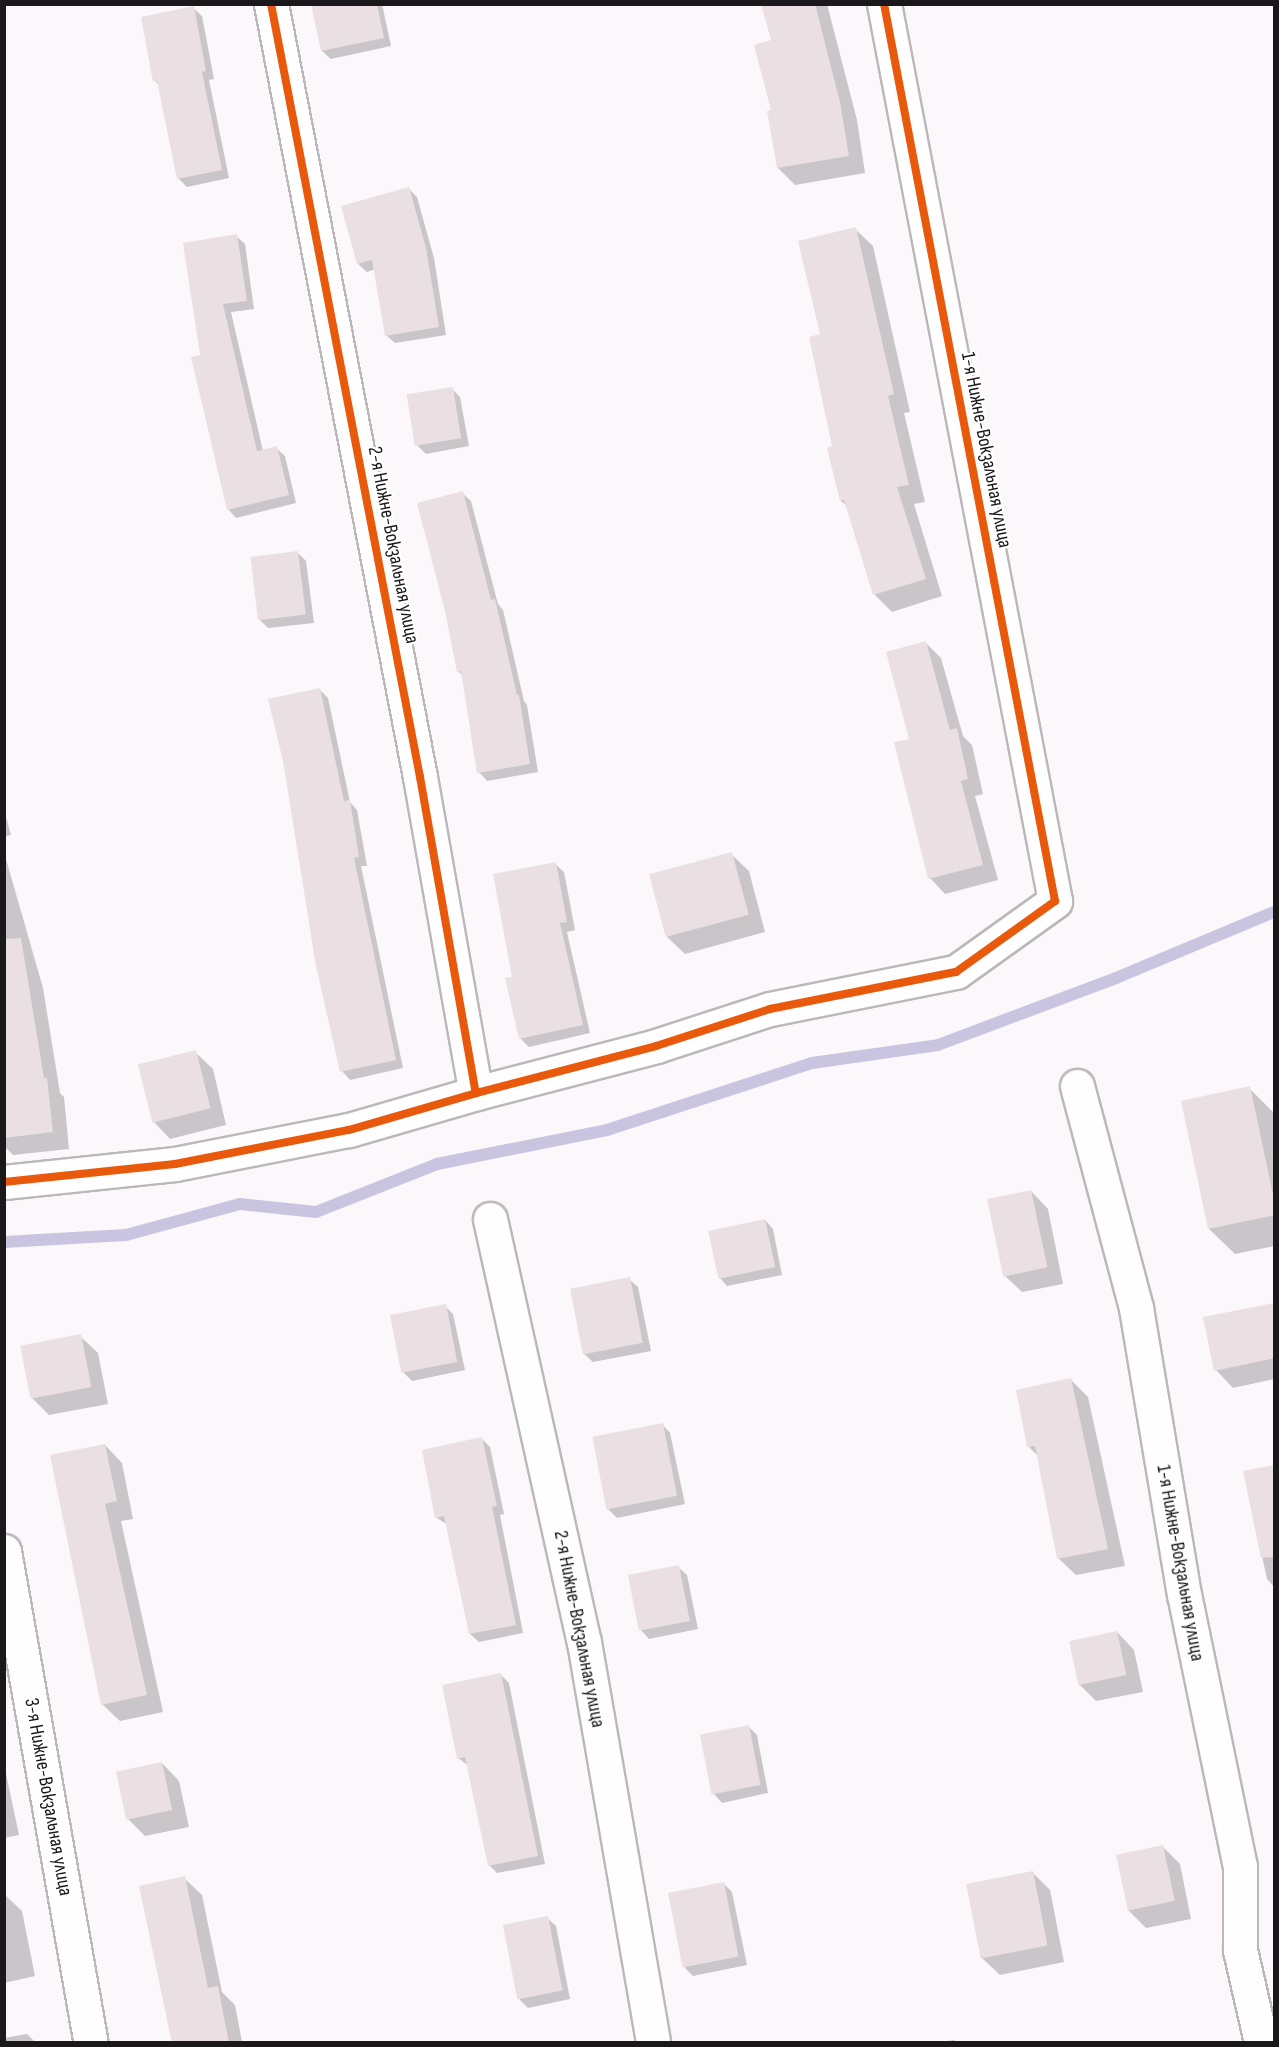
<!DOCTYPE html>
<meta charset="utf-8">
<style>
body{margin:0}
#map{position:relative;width:1279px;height:2047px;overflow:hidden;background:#fcf7fa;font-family:"Sofia Sans Condensed",sans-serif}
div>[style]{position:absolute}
.shadow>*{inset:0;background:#0003}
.stream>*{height:12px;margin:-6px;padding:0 6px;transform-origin:6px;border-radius:6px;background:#c9c5e1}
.building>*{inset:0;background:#eadfe3;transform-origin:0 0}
.roads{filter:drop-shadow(2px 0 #bcb8ba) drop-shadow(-2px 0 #bcb8ba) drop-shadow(0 2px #bcb8ba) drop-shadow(0 -2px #bcb8ba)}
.street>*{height:33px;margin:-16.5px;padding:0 16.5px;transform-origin:16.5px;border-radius:16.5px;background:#fffefe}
.cycleway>*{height:8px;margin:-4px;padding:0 4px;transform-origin:4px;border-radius:4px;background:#e8590c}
span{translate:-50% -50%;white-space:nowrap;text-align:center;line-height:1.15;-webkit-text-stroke:4.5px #fff;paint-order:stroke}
.street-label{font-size:20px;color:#1a181a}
.frame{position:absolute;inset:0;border:6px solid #1a181a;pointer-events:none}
</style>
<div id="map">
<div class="shadow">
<div style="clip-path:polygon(313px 4px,382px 4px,391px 46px,331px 59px,322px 51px)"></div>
<div style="clip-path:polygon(762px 4px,827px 4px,857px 120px,865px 173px,795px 185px,778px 168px,772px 111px,773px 41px)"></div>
<div style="clip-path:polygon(193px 8px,202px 16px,214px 79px,209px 80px,229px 178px,187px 187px,178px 178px,160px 86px,155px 81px)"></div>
<div style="clip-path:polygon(408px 188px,417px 197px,434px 258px,446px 335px,395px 343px,386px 335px,376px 269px,367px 272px,358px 264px)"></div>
<div style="clip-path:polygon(855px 229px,873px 246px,910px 412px,904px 413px,925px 502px,914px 504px,942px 596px,892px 612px,874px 594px,847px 506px,841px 501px,822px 335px)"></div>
<div style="clip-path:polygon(236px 236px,245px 244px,254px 309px,231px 312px,263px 451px,276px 448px,285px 456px,296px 503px,236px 518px,228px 509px,201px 356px)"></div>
<div style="clip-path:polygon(452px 389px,460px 397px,469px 446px,426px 454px,417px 445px)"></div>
<div style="clip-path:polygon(462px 493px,471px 501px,498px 604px,503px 610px,524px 701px,527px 705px,538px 772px,487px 781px,479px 772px,463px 676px,458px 671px)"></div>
<div style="clip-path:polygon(297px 552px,306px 561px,314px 623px,268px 628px,260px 620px)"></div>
<div style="clip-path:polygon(926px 643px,941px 658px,963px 736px,972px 745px,983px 794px,975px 796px,998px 880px,945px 894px,930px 878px,911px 740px)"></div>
<div style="clip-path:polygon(320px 690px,328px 698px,350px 802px,357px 810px,367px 866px,361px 866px,403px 1068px,350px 1080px,342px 1071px)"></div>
<div style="clip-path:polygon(4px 809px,11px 835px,4px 837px)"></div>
<div style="clip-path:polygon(4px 852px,43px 988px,60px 1093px,64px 1097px,69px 1149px,13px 1155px,4px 1146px)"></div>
<div style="clip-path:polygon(731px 854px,749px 871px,765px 932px,685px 954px,667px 937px)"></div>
<div style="clip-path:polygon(555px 864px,564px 872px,575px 930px,567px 932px,590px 1033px,529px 1047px,520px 1038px,514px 978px)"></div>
<div style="clip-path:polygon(195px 1052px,213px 1069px,226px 1125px,170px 1139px,153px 1121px)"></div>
<div style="clip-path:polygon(1249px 1088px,1274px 1113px,1274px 1246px,1235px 1254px,1209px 1229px)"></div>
<div style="clip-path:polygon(1031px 1191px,1048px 1209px,1063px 1284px,1022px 1292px,1004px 1275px)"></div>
<div style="clip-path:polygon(765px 1220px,773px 1229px,782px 1275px,727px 1286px,719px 1277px)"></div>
<div style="clip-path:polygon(629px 1279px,638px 1287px,651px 1351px,593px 1362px,584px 1354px)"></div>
<div style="clip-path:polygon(1274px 1304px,1274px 1379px,1233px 1388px,1216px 1370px)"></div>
<div style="clip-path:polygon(445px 1306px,453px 1314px,465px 1370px,412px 1381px,403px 1372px)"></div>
<div style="clip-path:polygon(80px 1336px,98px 1353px,108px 1404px,49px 1415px,32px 1398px)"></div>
<div style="clip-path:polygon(1071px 1380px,1088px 1397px,1125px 1566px,1076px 1575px,1058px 1558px,1038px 1456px,1029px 1447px)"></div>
<div style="clip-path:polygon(662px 1424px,670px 1433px,685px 1504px,617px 1518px,608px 1509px)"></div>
<div style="clip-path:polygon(482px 1439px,490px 1447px,504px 1514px,500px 1515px,523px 1633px,479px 1642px,470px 1634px,448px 1525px,437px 1518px)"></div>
<div style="clip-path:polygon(105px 1445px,122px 1463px,133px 1519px,121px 1521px,163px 1712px,120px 1721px,102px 1704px)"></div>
<div style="clip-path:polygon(1274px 1466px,1274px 1587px,1267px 1579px,1244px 1473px)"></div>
<div style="clip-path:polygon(678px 1567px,687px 1575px,698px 1629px,649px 1639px,641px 1630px)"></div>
<div style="clip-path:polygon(1117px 1632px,1134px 1650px,1143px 1692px,1096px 1701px,1079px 1684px)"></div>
<div style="clip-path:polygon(501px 1675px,509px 1683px,545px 1864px,497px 1873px,489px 1865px,469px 1766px,458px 1758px)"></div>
<div style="clip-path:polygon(748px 1726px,757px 1735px,768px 1793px,722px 1803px,714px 1794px)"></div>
<div style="clip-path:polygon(162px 1763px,179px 1781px,189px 1827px,145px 1836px,128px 1819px)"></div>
<div style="clip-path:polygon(4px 1764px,19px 1835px,4px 1838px)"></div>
<div style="clip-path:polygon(1162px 1846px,1180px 1864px,1191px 1919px,1146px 1928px,1128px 1910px)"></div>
<div style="clip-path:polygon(1033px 1873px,1050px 1890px,1064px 1962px,1000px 1975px,982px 1958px)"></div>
<div style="clip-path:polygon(184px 1878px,202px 1895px,222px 1992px,235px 2005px,242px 2042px,173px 2042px)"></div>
<div style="clip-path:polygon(724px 1884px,732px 1892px,747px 1965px,693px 1976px,685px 1968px)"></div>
<div style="clip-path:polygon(4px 1894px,22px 1911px,35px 1976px,4px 1983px)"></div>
<div style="clip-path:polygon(547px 1918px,556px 1926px,570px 1999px,528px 2008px,520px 2000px,505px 1927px)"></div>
<div style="clip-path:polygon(27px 2034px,35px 2042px,4px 2042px,4px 2038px)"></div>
<div style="clip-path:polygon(954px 2040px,957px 2042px,940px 2042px)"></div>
</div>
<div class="stream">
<div style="left:4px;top:1242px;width:122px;rotate:-3.3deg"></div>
<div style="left:126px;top:1235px;width:118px;rotate:-15.2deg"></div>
<div style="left:240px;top:1204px;width:76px;rotate:6deg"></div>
<div style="left:316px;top:1212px;width:130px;rotate:-21.6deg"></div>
<div style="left:437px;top:1164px;width:173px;rotate:-11.3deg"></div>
<div style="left:607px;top:1130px;width:216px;rotate:-18.1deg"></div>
<div style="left:812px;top:1063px;width:127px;rotate:-8.1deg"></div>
<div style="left:938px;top:1045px;width:190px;rotate:-20.6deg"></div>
<div style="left:1116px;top:978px;width:171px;rotate:-22.7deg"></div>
</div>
<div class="building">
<div style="clip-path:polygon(311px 4px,377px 4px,384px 38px,321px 51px)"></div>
<div style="clip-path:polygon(761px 4px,815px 4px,840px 102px,849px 156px,777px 168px,767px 111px,771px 110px,754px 45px,771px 40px)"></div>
<div style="clip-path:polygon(194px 6px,206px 71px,202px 72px,222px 170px,177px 179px,157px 81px,153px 82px,141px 17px)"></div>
<div style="clip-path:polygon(409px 187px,426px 248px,439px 327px,385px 336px,372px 260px,357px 264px,341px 206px)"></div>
<div style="clip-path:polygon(856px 227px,894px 394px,888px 396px,909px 485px,897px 487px,926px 579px,873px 595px,844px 500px,840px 501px,827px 448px,832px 446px,809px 337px,820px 334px,798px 241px)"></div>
<div style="clip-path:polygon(237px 234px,247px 301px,223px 304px,257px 451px,277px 446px,289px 495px,227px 510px,191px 357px,200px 355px,183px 243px)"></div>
<div style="left:453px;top:387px;width:52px;height:47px;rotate:81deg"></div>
<div style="clip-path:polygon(463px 491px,491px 600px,495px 599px,517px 695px,519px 695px,530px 764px,477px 773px,461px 671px,457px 672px,445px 611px,417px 503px)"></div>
<div style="left:298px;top:551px;width:64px;height:48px;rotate:83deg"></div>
<div style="clip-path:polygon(926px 641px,950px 730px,957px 728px,968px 779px,961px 781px,983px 865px,928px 879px,894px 742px,909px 739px,886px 652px)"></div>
<div style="clip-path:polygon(320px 688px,344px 801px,350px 800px,359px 857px,354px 858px,396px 1060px,340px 1072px,316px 966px,283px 761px,268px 699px)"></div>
<div style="left:732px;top:852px;width:65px;height:86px;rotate:75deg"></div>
<div style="clip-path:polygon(556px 862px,567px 922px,560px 923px,583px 1025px,519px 1039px,505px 978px,512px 977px,493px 874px)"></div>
<div style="clip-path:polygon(21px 938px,44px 1078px,47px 1078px,53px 1132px,4px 1138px,4px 939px)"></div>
<div style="left:196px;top:1050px;width:60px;height:60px;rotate:76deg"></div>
<div style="clip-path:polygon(1250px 1086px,1275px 1204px,1275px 1215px,1208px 1229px,1181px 1101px)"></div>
<div style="left:1031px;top:1190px;width:79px;height:45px;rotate:78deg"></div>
<div style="left:765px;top:1219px;width:49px;height:58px;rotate:78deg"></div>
<div style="left:630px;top:1277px;width:67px;height:61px;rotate:79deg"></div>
<div style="clip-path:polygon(1275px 1303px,1275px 1358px,1214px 1371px,1203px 1317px)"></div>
<div style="left:446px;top:1304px;width:59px;height:57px;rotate:79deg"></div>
<div style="left:81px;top:1334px;width:54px;height:62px;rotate:79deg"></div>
<div style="clip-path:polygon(1071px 1378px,1108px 1549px,1057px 1559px,1035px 1446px,1027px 1447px,1016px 1390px)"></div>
<div style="left:663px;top:1423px;width:74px;height:72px;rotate:79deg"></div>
<div style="clip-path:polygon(482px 1437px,497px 1506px,492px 1507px,516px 1625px,469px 1634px,444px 1516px,435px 1518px,422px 1450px)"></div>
<div style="clip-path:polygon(105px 1444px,117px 1501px,105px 1504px,147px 1695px,101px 1705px,50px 1455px)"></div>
<div style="clip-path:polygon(1275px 1465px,1275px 1557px,1261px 1558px,1243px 1471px)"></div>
<div style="left:679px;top:1565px;width:57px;height:52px;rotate:79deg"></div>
<div style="left:1117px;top:1631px;width:45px;height:49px;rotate:78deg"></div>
<div style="clip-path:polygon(501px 1673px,538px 1856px,488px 1866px,465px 1757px,457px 1759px,442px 1685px)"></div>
<div style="left:749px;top:1725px;width:61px;height:50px;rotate:79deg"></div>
<div style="left:162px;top:1762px;width:49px;height:47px;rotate:78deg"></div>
<div style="left:1163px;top:1845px;width:57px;height:48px;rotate:78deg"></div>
<div style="left:1033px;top:1871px;width:76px;height:68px;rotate:79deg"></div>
<div style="clip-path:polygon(185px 1876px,208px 1988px,218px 1986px,229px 2043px,172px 2043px,139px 1886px)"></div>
<div style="left:724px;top:1882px;width:76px;height:57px;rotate:79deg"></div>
<div style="left:548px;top:1916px;width:76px;height:46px;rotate:79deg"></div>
</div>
<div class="roads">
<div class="street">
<div style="left:271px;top:4px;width:787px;rotate:79.09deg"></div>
<div style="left:420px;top:777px;width:321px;rotate:80deg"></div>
<div style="left:1077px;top:1086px;width:230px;rotate:75.1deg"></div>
<div style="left:1136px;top:1308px;width:290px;rotate:80.5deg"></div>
<div style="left:1184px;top:1594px;width:278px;rotate:78.4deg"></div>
<div style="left:1240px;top:1866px;width:84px;rotate:90deg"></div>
<div style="left:1240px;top:1950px;width:94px;rotate:77.1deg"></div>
<div style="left:4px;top:1182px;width:172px;rotate:-6deg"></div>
<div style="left:175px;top:1164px;width:177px;rotate:-11.1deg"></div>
<div style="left:349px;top:1130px;width:132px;rotate:-16.2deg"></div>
<div style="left:476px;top:1093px;width:186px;rotate:-14.6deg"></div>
<div style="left:656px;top:1046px;width:120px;rotate:-18deg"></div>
<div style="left:770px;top:1009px;width:190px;rotate:-11.3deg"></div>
<div style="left:956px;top:972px;width:122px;rotate:-35.6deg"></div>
<div style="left:1055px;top:901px;width:913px;rotate:-100.79deg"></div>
<div style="left:490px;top:1219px;width:433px;rotate:77.5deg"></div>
<div style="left:584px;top:1642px;width:406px;rotate:80.2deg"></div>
<div style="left:4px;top:1551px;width:499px;rotate:80deg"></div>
</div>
</div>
<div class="cycleway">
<div style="left:271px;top:4px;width:787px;rotate:79.09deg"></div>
<div style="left:420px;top:777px;width:321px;rotate:80deg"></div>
<div style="left:4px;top:1182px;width:172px;rotate:-6deg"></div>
<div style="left:175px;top:1164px;width:177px;rotate:-11.1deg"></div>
<div style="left:349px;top:1130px;width:132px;rotate:-16.2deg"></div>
<div style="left:476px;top:1093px;width:186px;rotate:-14.6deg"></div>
<div style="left:656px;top:1046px;width:120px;rotate:-18deg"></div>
<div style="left:770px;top:1009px;width:190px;rotate:-11.3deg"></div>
<div style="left:956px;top:972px;width:122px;rotate:-35.6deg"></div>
<div style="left:1055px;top:901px;width:913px;rotate:-100.79deg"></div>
</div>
<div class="street-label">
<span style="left:986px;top:450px;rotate:79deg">1-я Нижне-Вокзальная улица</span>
<span style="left:393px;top:545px;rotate:79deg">2-я Нижне-Вокзальная улица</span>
<span style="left:1180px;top:1563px;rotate:80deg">1-я Нижне-Вокзальная улица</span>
<span style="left:579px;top:1629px;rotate:79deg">2-я Нижне-Вокзальная улица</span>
<span style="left:48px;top:1797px;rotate:80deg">3-я Нижне-Вокзальная улица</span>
</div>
<div class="frame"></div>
</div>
